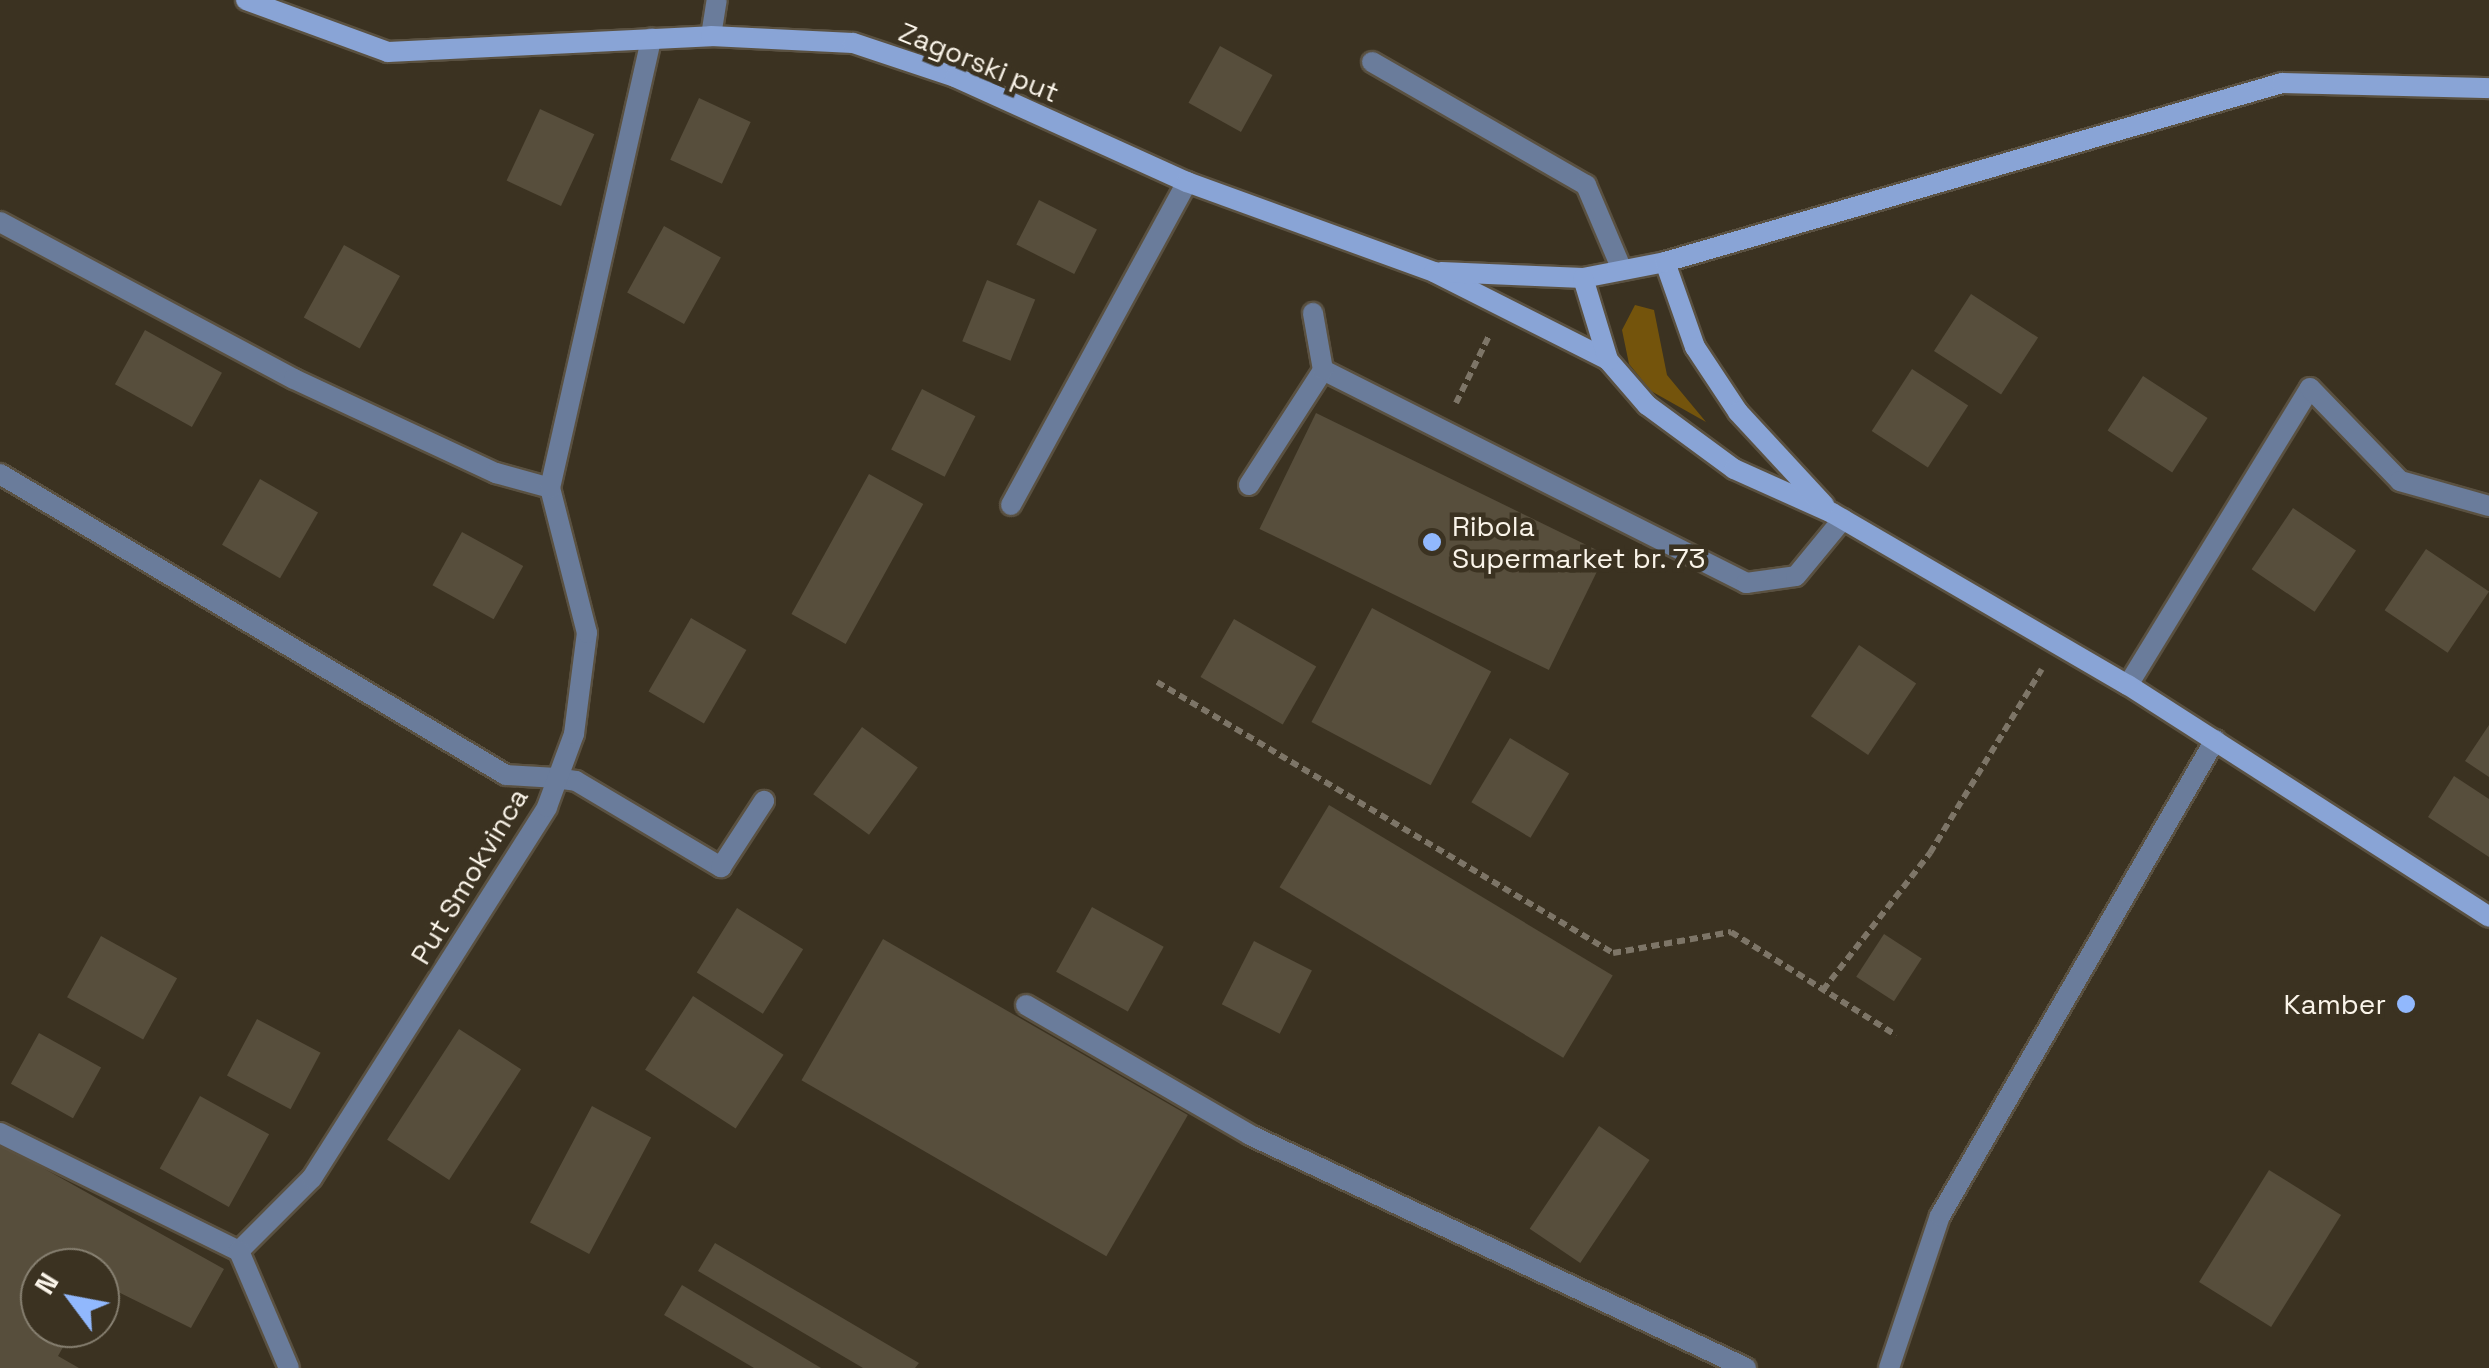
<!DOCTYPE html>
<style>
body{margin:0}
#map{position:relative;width:2489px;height:1368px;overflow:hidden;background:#3b3221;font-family:"Space Grotesk",sans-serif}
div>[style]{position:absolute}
.green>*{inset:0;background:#74540c}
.building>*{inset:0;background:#574e3c;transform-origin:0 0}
.path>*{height:6px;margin-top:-3px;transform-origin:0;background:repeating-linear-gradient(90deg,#7d7567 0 8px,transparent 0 13px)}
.roads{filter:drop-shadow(2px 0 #5a5141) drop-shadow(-2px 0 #5a5141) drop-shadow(0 2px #5a5141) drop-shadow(0 -2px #5a5141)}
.service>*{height:20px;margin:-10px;padding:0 10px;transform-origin:10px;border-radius:10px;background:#6a7c9b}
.minor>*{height:20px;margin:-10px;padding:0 10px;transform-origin:10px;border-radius:10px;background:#6a7c9b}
.secondary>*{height:20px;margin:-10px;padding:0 10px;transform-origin:10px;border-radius:10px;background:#89a4d6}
.dots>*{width:28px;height:28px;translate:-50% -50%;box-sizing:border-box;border:5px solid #3b3221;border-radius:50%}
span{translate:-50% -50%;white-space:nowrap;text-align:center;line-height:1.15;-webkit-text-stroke:9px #3b3221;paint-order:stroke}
.street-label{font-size:28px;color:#faf4e9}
.poi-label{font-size:28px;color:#faf4e9}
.left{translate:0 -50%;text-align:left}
.right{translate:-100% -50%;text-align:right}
.north{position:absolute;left:20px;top:1248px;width:100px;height:100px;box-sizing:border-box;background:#3b3221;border:2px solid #878071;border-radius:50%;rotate:302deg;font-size:28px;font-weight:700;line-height:40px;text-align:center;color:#faf4e9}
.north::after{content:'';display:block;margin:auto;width:35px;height:45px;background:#91b8fd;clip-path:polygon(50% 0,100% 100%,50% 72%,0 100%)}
</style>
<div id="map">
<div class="green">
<div style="clip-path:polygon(1635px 305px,1654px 310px,1667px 375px,1706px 422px,1651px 391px,1629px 364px,1622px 330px)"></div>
</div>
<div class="building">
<div style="left:1220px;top:46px;width:60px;height:65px;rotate:29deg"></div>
<div style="left:699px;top:98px;width:57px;height:68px;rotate:25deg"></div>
<div style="left:540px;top:109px;width:60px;height:79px;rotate:25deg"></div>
<div style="left:1039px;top:200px;width:65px;height:50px;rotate:27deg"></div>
<div style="left:664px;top:226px;width:65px;height:76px;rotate:29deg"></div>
<div style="left:344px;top:245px;width:64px;height:83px;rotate:29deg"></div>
<div style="left:987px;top:280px;width:52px;height:66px;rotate:22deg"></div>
<div style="left:1971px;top:294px;width:80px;height:68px;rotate:33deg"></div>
<div style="left:145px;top:330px;width:88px;height:62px;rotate:29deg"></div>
<div style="left:1912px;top:369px;width:67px;height:74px;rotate:33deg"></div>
<div style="left:2143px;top:376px;width:77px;height:65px;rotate:33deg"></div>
<div style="left:922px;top:389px;width:60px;height:68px;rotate:27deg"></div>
<div style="left:1316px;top:413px;width:322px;height:129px;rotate:26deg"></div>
<div style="left:869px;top:474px;width:62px;height:160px;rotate:29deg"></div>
<div style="left:260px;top:479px;width:67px;height:76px;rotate:30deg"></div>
<div style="left:2293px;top:508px;width:76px;height:74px;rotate:34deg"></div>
<div style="left:462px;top:532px;width:70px;height:61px;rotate:29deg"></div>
<div style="left:2426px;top:549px;width:76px;height:74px;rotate:34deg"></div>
<div style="left:1372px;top:608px;width:135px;height:129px;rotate:28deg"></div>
<div style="left:691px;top:618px;width:64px;height:85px;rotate:30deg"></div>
<div style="left:1234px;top:619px;width:95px;height:67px;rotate:30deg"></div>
<div style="left:1859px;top:645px;width:69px;height:86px;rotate:34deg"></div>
<div style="clip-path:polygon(2489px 725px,2489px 777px,2465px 761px)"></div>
<div style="left:862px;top:727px;width:69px;height:83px;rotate:36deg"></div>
<div style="left:1510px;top:738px;width:69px;height:75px;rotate:31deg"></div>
<div style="clip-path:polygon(2454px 776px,2489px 799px,2489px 857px,2428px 817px)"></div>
<div style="left:1329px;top:805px;width:331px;height:96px;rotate:31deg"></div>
<div style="left:1092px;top:907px;width:82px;height:74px;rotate:29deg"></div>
<div style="left:737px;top:908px;width:78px;height:76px;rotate:32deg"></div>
<div style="left:1884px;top:934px;width:45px;height:51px;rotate:33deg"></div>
<div style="left:101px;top:936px;width:87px;height:70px;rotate:29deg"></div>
<div style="left:883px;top:939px;width:352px;height:163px;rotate:30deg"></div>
<div style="left:1254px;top:941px;width:65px;height:71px;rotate:27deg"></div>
<div style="left:693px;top:996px;width:108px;height:88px;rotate:33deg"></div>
<div style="left:257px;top:1019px;width:72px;height:64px;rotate:28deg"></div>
<div style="left:459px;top:1029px;width:74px;height:132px;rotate:33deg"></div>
<div style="left:39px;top:1033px;width:71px;height:58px;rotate:29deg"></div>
<div style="left:200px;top:1096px;width:79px;height:83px;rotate:29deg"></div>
<div style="left:592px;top:1106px;width:67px;height:132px;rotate:28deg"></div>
<div style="left:1599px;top:1126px;width:61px;height:124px;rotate:34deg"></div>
<div style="clip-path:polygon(0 1144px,224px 1269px,191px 1328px,100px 1283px,100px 1268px,40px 1268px,40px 1328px,74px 1328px,58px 1356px,79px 1368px,0 1368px)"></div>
<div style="left:2269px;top:1170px;width:85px;height:132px;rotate:32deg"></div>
<div style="clip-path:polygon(715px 1243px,919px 1363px,915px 1368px,863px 1368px,698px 1271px)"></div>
<div style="clip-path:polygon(682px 1285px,821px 1368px,754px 1368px,664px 1315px)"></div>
</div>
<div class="path">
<div style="left:1456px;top:403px;width:77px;rotate:-63.8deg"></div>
<div style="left:1157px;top:682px;width:530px;rotate:30.72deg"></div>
<div style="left:1613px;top:953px;width:120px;rotate:-10.1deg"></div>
<div style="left:1731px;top:932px;width:195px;rotate:32deg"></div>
<div style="left:1823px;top:990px;width:174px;rotate:-52deg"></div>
<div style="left:1930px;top:853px;width:215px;rotate:-58.7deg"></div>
</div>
<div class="roads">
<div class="service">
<div style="left:1323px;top:370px;width:474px;rotate:26.7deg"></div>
<div style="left:1746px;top:583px;width:50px;rotate:-8deg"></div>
<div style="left:1796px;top:576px;width:74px;rotate:-50.5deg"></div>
<div style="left:1249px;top:485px;width:137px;rotate:-57.2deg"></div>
<div style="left:1323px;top:370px;width:58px;rotate:-100deg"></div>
<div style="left:2128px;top:685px;width:348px;rotate:-58.5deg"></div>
<div style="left:2310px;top:388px;width:129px;rotate:45.9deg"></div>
<div style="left:2400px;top:481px;width:92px;rotate:15.7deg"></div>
<div style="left:555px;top:778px;width:21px;rotate:8deg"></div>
<div style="left:576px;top:781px;width:169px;rotate:30.7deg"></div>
<div style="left:721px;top:867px;width:79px;rotate:-56.9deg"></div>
</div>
<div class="minor">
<div style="left:711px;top:36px;width:36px;rotate:-81deg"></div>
<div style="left:1372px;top:62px;width:247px;rotate:29.9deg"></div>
<div style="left:1586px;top:185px;width:92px;rotate:67deg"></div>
<div style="left:0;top:222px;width:333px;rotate:28.1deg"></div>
<div style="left:294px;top:379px;width:223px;rotate:25deg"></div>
<div style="left:496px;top:473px;width:56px;rotate:15.5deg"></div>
<div style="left:0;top:474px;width:589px;rotate:30.75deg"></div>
<div style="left:506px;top:775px;width:49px;rotate:3.5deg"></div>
<div style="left:1011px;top:505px;width:368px;rotate:-61.4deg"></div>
<div style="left:1026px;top:1005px;width:259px;rotate:30.1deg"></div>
<div style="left:1250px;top:1135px;width:548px;rotate:25.16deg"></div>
<div style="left:0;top:1133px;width:267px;rotate:26.3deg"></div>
<div style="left:239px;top:1251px;width:103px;rotate:-45deg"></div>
<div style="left:312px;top:1178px;width:439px;rotate:-57.6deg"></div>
<div style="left:547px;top:807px;width:78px;rotate:-69.7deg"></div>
<div style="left:574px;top:734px;width:102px;rotate:-82.7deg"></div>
<div style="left:587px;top:633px;width:150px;rotate:-104.3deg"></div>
<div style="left:550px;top:488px;width:461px;rotate:-77.3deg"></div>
<div style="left:239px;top:1251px;width:127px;rotate:66.9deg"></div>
<div style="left:1889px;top:1368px;width:160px;rotate:-71.5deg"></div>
<div style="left:1940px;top:1216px;width:550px;rotate:-59.98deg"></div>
</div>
<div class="secondary">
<div style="left:246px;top:0;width:151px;rotate:20.1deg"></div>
<div style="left:388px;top:52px;width:323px;rotate:-2.8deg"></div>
<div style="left:711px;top:36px;width:142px;rotate:2.8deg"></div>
<div style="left:853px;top:43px;width:108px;rotate:18.4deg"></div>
<div style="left:955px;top:77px;width:255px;rotate:24.4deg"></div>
<div style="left:1187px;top:182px;width:263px;rotate:20deg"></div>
<div style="left:1434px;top:272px;width:195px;rotate:26.8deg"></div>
<div style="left:1608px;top:360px;width:60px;rotate:49.1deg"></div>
<div style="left:1647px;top:405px;width:108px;rotate:36.3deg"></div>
<div style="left:1734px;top:469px;width:107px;rotate:24.2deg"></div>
<div style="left:1832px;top:513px;width:342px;rotate:30.2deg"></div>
<div style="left:2128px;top:685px;width:429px;rotate:32.7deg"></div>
<div style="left:1665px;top:262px;width:90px;rotate:70.6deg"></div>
<div style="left:1695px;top:347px;width:78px;rotate:56.5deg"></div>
<div style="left:1738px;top:412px;width:127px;rotate:47.2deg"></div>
<div style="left:1441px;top:272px;width:142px;rotate:2.4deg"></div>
<div style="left:1583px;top:278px;width:84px;rotate:-11deg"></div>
<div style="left:1665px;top:262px;width:642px;rotate:-16.18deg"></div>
<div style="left:2282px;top:83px;width:207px;rotate:1.4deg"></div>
<div style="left:1583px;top:278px;width:86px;rotate:73deg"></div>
</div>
</div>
<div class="dots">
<div style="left:1432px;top:542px;background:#91b8fd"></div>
<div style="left:2406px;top:1004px;background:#91b8fd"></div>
</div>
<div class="street-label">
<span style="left:979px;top:62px;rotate:22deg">Zagorski put</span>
<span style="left:469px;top:876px;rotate:-59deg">Put Smokvinca</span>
</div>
<div class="poi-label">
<span class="left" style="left:1452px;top:542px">Ribola<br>Supermarket br. 73</span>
<span class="right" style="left:2386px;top:1004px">Kamber</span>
</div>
<div class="north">N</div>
</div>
